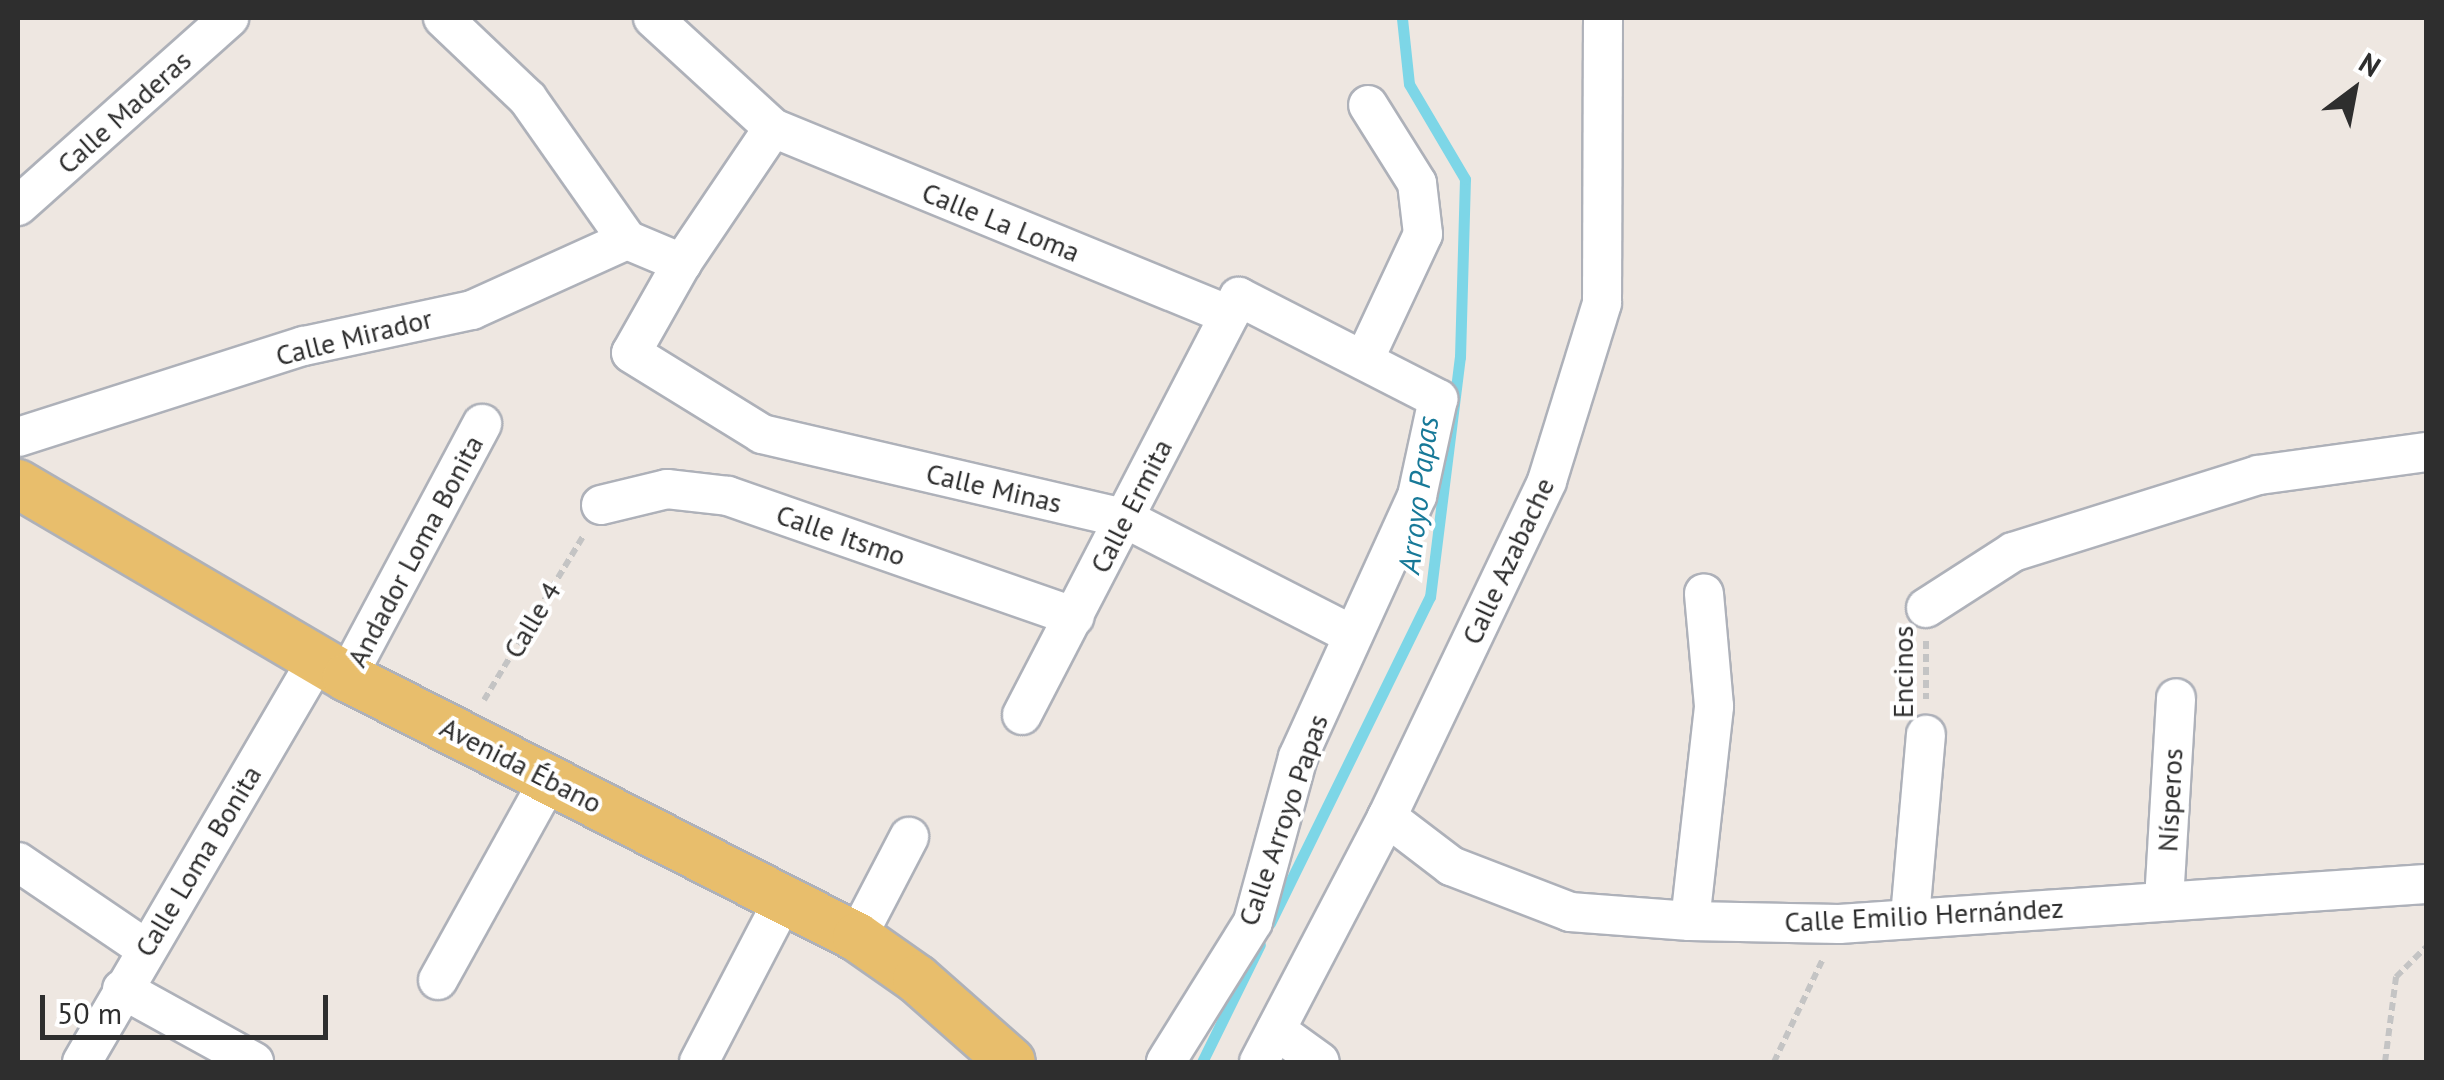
<!DOCTYPE html>
<meta charset="utf-8">
<style>
body{margin:0}
#map{position:relative;width:2444px;height:1080px;overflow:hidden;background:#eee7e1;font-family:"PT Sans",sans-serif}
div>[style]{position:absolute}
.stream>*{height:11px;margin:-5.5px;padding:0 5.5px;transform-origin:5.5px;border-radius:5.5px;background:#7dd6e7}
.path>*{height:6px;margin-top:-3px;transform-origin:0;background:repeating-linear-gradient(90deg,#c4c4c4 0 8px,transparent 0 13px)}
.roads{filter:drop-shadow(2px 0 #aeb1b9) drop-shadow(-2px 0 #aeb1b9) drop-shadow(0 2px #aeb1b9) drop-shadow(0 -2px #aeb1b9)}
.minor>*{height:38px;margin:-19px;padding:0 19px;transform-origin:19px;border-radius:19px;background:#fff}
.major>*{height:48px;margin:-24px;padding:0 24px;transform-origin:24px;border-radius:24px;background:#e8be6c}
span{translate:-50% -50%;white-space:nowrap;text-align:center;line-height:1.15;-webkit-text-stroke:8px #fff;paint-order:stroke}
.street-label{font-size:28px;color:#2e2e2e}
.water-label{font-size:30px;color:#177998;font-style:italic}
.frame{position:absolute;inset:0;border:20px solid #2e2e2e;pointer-events:none}
.north{position:absolute;left:2304px;top:40px;width:100px;height:100px;-webkit-text-stroke:8px #fff;paint-order:stroke;rotate:32deg;font-size:28px;font-weight:700;line-height:40px;text-align:center;color:#2e2e2e}
.north::after{content:'';display:block;margin:auto;width:35px;height:45px;background:#2e2e2e;clip-path:polygon(50% 0,100% 100%,50% 72%,0 100%)}
.scale{position:absolute;left:40px;top:995px;width:288px;height:45px;box-sizing:border-box;border:5px solid #2e2e2e;border-top:0;padding-left:12px;font-size:30px;line-height:35px;white-space:nowrap;color:#2e2e2e;-webkit-text-stroke:8px #fff;paint-order:stroke}
</style>
<div id="map">
<div class="stream">
<div style="left:1270px;top:923px;width:363px;rotate:-63.9deg"></div>
<div style="left:1430px;top:597px;width:242px;rotate:-82.9deg"></div>
<div style="left:1460px;top:357px;width:178px;rotate:-88.4deg"></div>
<div style="left:1465px;top:179px;width:110px;rotate:-120.5deg"></div>
<div style="left:1409px;top:84px;width:66px;rotate:-96.1deg"></div>
<div style="left:1202px;top:1062px;width:131px;rotate:-63.8deg"></div>
</div>
<div class="path">
<div style="left:1926px;top:641px;width:58px;rotate:90deg"></div>
<div style="left:484px;top:700px;width:193px;rotate:-58.8deg"></div>
<div style="left:1774px;top:1062px;width:112px;rotate:-64.6deg"></div>
<div style="left:2385px;top:1062px;width:86px;rotate:-82.6deg"></div>
<div style="left:2396px;top:977px;width:42px;rotate:-45deg"></div>
</div>
<div class="roads">
<div class="minor">
<div style="left:443px;top:18px;width:117px;rotate:43.6deg"></div>
<div style="left:528px;top:99px;width:172px;rotate:54.9deg"></div>
<div style="left:653px;top:18px;width:163px;rotate:42.5deg"></div>
<div style="left:773px;top:128px;width:493px;rotate:22.3deg"></div>
<div style="left:773px;top:128px;width:163px;rotate:124deg"></div>
<div style="left:682px;top:263px;width:103px;rotate:119.5deg"></div>
<div style="left:631px;top:353px;width:154px;rotate:31.7deg"></div>
<div style="left:762px;top:434px;width:372px;rotate:13.1deg"></div>
<div style="left:1124px;top:518px;width:257px;rotate:27.1deg"></div>
<div style="left:18px;top:206px;width:283px;rotate:-41.7deg"></div>
<div style="left:1364px;top:360px;width:139px;rotate:-64.9deg"></div>
<div style="left:1423px;top:234px;width:51px;rotate:-96.7deg"></div>
<div style="left:1417px;top:183px;width:92px;rotate:-122.1deg"></div>
<div style="left:18px;top:437px;width:300px;rotate:-17.7deg"></div>
<div style="left:304px;top:346px;width:172px;rotate:-12.1deg"></div>
<div style="left:472px;top:310px;width:170px;rotate:-24.3deg"></div>
<div style="left:627px;top:240px;width:60px;rotate:22.7deg"></div>
<div style="left:601px;top:505px;width:68px;rotate:-13.6deg"></div>
<div style="left:667px;top:489px;width:61px;rotate:6.5deg"></div>
<div style="left:728px;top:496px;width:367px;rotate:19.2deg"></div>
<div style="left:1926px;top:608px;width:103px;rotate:-32.8deg"></div>
<div style="left:2013px;top:552px;width:257px;rotate:-17.4deg"></div>
<div style="left:2258px;top:475px;width:170px;rotate:-7.8deg"></div>
<div style="left:347px;top:677px;width:287px;rotate:-61.9deg"></div>
<div style="left:1022px;top:715px;width:471px;rotate:-62.6deg"></div>
<div style="left:1239px;top:297px;width:224px;rotate:27.1deg"></div>
<div style="left:1438px;top:399px;width:99px;rotate:102.2deg"></div>
<div style="left:1417px;top:496px;width:287px;rotate:114.5deg"></div>
<div style="left:1298px;top:757px;width:171px;rotate:105.3deg"></div>
<div style="left:1253px;top:922px;width:165px;rotate:121.9deg"></div>
<div style="left:1387px;top:817px;width:81px;rotate:37.4deg"></div>
<div style="left:1451px;top:866px;width:128px;rotate:21.1deg"></div>
<div style="left:1570px;top:912px;width:120px;rotate:4.3deg"></div>
<div style="left:1690px;top:921px;width:149px;rotate:1.2deg"></div>
<div style="left:1839px;top:924px;width:588px;rotate:-3.9deg"></div>
<div style="left:18px;top:862px;width:155px;rotate:34.2deg"></div>
<div style="left:2164px;top:901px;width:203px;rotate:-86.6deg"></div>
<div style="left:1910px;top:917px;width:183px;rotate:-85deg"></div>
<div style="left:1690px;top:921px;width:216px;rotate:-83.6deg"></div>
<div style="left:1714px;top:706px;width:113px;rotate:-95.1deg"></div>
<div style="left:857px;top:937px;width:113px;rotate:-62.5deg"></div>
<div style="left:438px;top:980px;width:229px;rotate:-61deg"></div>
<div style="left:122px;top:989px;width:151px;rotate:28.9deg"></div>
<div style="left:1276px;top:1030px;width:54px;rotate:36deg"></div>
<div style="left:82px;top:1062px;width:466px;rotate:-59.7deg"></div>
<div style="left:699px;top:1062px;width:186px;rotate:-62.5deg"></div>
<div style="left:1259px;top:1062px;width:276px;rotate:-62.4deg"></div>
<div style="left:1387px;top:817px;width:372px;rotate:-64.5deg"></div>
<div style="left:1547px;top:481px;width:186px;rotate:-72.8deg"></div>
<div style="left:1602px;top:303px;width:285px;rotate:-89.8deg"></div>
</div>
<div class="major">
<div style="left:18px;top:484px;width:381px;rotate:30.4deg"></div>
<div style="left:347px;top:677px;width:572px;rotate:27.01deg"></div>
<div style="left:857px;top:937px;width:73px;rotate:35deg"></div>
<div style="left:917px;top:979px;width:125px;rotate:41.4deg"></div>
</div>
</div>
<div class="street-label">
<span style="left:124px;top:112px;rotate:-42deg">Calle Maderas</span>
<span style="left:1001px;top:222px;rotate:22deg">Calle La Loma</span>
<span style="left:354px;top:337px;rotate:-14deg">Calle Mirador</span>
<span style="left:994px;top:488px;rotate:13deg">Calle Minas</span>
<span style="left:1131px;top:506px;rotate:-63deg">Calle Ermita</span>
<span style="left:841px;top:535px;rotate:19deg">Calle Itsmo</span>
<span style="left:415px;top:551px;rotate:-62deg">Andador Loma Bonita</span>
<span style="left:1508px;top:561px;rotate:-65deg">Calle Azabache</span>
<span style="left:532px;top:620px;rotate:-59deg">Calle 4</span>
<span style="left:1903px;top:672px;rotate:-90deg">Encinos</span>
<span style="left:521px;top:765px;rotate:27deg">Avenida Ébano</span>
<span style="left:2170px;top:800px;rotate:-87deg">Nísperos</span>
<span style="left:1283px;top:820px;rotate:-71deg">Calle Arroyo Papas</span>
<span style="left:198px;top:861px;rotate:-59deg">Calle Loma Bonita</span>
<span style="left:1924px;top:915px;rotate:-3deg">Calle Emilio Hernández</span>
</div>
<div class="water-label">
<span style="left:1418px;top:495px;rotate:-83deg">Arroyo Papas</span>
</div>
<div class="frame"></div>
<div class="north">N</div>
<div class="scale">50 m</div>
</div>
